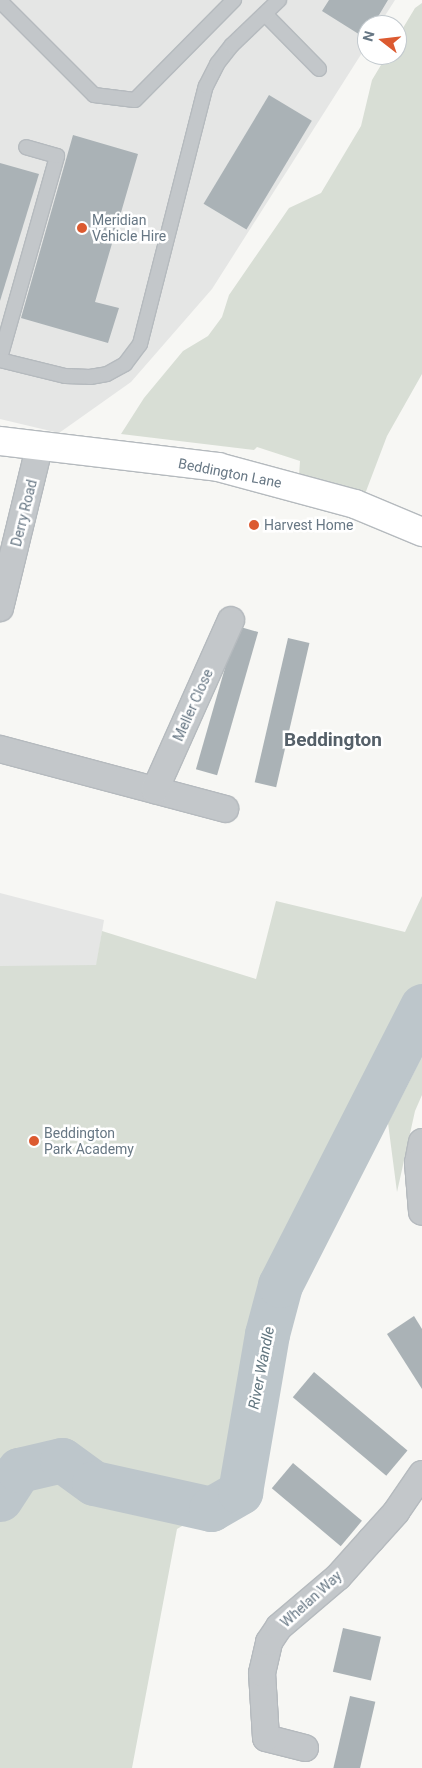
<!DOCTYPE html>
<style>
body{margin:0}
#map{position:relative;width:422px;height:1768px;overflow:hidden;background:#f7f7f4;font-family:Roboto,sans-serif}
div>[style]{position:absolute}
.built>*{inset:0;background:#e5e6e5}
.green>*{inset:0;background:#d8ded5}
.river>*{height:45px;margin:-22.5px;padding:0 22.5px;transform-origin:22.5px;border-radius:22.5px;background:#bdc6cb}
.building>*{inset:0;background:#aab2b6;transform-origin:0 0}
.roads{filter:drop-shadow(1px 0 #b5babe) drop-shadow(-1px 0 #b5babe) drop-shadow(0 1px #b5babe) drop-shadow(0 -1px #b5babe)}
.service>*{height:14px;margin:-7px;padding:0 7px;transform-origin:7px;border-radius:7px;background:#c3c7ca}
.minor>*{height:26px;margin:-13px;padding:0 13px;transform-origin:13px;border-radius:13px;background:#c3c7ca}
.secondary>*{height:28px;margin:-14px;padding:0 14px;transform-origin:14px;border-radius:14px;background:#fff}
.dots>*{width:14px;height:14px;translate:-50% -50%;box-sizing:border-box;border:2px solid #fff;border-radius:50%}
span{translate:-50% -50%;white-space:nowrap;text-align:center;line-height:1.15;-webkit-text-stroke:5px #fff;paint-order:stroke}
.poi-label{font-size:14px;color:#677784}
.left{translate:0 -50%;text-align:left}
.street-label{font-size:14px;color:#677784}
.water-label{font-size:15px;color:#637780;font-style:italic}
.district-label{font-size:19px;color:#556069;font-weight:700}
.north{position:absolute;left:357px;top:15px;width:50px;height:50px;box-sizing:border-box;background:#fff;border:1px solid #c2c9ce;border-radius:50%;rotate:286deg;font-size:14px;font-weight:700;line-height:20px;text-align:center;color:#677784}
.north::after{content:'';display:block;margin:auto;width:18px;height:22px;background:#dc5a30;clip-path:polygon(50% 0,100% 100%,50% 72%,0 100%)}
</style>
<div id="map">
<div class="built">
<div style="clip-path:polygon(0 0,395px 0,379px 25px,367px 25px,367px 45px,212px 289px,131px 382px,59px 433px,0 419px)"></div>
<div style="clip-path:polygon(0 893px,104px 920px,38px 1318px,0 1319px)"></div>
</div>
<div class="green">
<div style="clip-path:polygon(422px 3px,422px 374px,387px 436px,365px 494px,299px 476px,300px 461px,257px 447px,254px 450px,121px 434px,144px 398px,183px 351px,208px 336px,222px 317px,229px 295px,289px 208px,321px 193px,361px 126px,372px 80px,387px 55px,397px 55px,397px 38px,415px 8px)"></div>
<div style="clip-path:polygon(422px 896px,422px 1006px,280px 1285px,267px 1334px,240px 1492px,177px 1529px,132px 1768px,0 1768px,0 966px,96px 965px,102px 931px,256px 979px,276px 901px,405px 932px)"></div>
<div style="clip-path:polygon(422px 1057px,422px 1095px,415px 1111px,397px 1192px,388px 1123px)"></div>
</div>
<div class="river">
<div style="left:0;top:1499px;width:35px;rotate:-57deg"></div>
<div style="left:19px;top:1470px;width:44px;rotate:-13.1deg"></div>
<div style="left:62px;top:1460px;width:39px;rotate:36deg"></div>
<div style="left:94px;top:1483px;width:120px;rotate:12.5deg"></div>
<div style="left:211px;top:1509px;width:34px;rotate:-30deg"></div>
<div style="left:240px;top:1492px;width:160px;rotate:-80.3deg"></div>
<div style="left:267px;top:1334px;width:51px;rotate:-75.1deg"></div>
<div style="left:280px;top:1285px;width:313px;rotate:-63deg"></div>
</div>
<div class="building">
<div style="clip-path:polygon(329px 0,388px 0,373px 25px,367px 25px,365px 38px,322px 11px)"></div>
<div style="left:269px;top:95px;width:50px;height:127px;rotate:31deg"></div>
<div style="clip-path:polygon(73px 135px,138px 154px,95px 302px,119px 308px,108px 343px,21px 318px)"></div>
<div style="clip-path:polygon(0 163px,39px 174px,0 301px)"></div>
<div style="left:237px;top:626px;width:22px;height:149px;rotate:16deg"></div>
<div style="left:288px;top:638px;width:22px;height:148px;rotate:13deg"></div>
<div style="clip-path:polygon(414px 1316px,422px 1329px,422px 1389px,387px 1334px)"></div>
<div style="left:314px;top:1372px;width:122px;height:33px;rotate:40deg"></div>
<div style="left:293px;top:1463px;width:90px;height:33px;rotate:40deg"></div>
<div style="left:343px;top:1628px;width:39px;height:45px;rotate:13deg"></div>
<div style="left:350px;top:1696px;width:26px;height:74px;rotate:13deg"></div>
</div>
<div class="roads">
<div class="service">
<div style="left:0;top:1px;width:133px;rotate:45deg"></div>
<div style="left:94px;top:95px;width:41px;rotate:7deg"></div>
<div style="left:135px;top:100px;width:141px;rotate:-45.3deg"></div>
<div style="left:265px;top:14px;width:77px;rotate:45.5deg"></div>
<div style="left:0;top:358px;width:210px;rotate:-74.2deg"></div>
<div style="left:57px;top:156px;width:32px;rotate:-164deg"></div>
<div style="left:0;top:360px;width:67px;rotate:13.8deg"></div>
<div style="left:65px;top:376px;width:25px;rotate:2deg"></div>
<div style="left:90px;top:377px;width:17px;rotate:-10deg"></div>
<div style="left:107px;top:374px;width:21px;rotate:-29deg"></div>
<div style="left:125px;top:364px;width:25px;rotate:-53deg"></div>
<div style="left:140px;top:344px;width:266px;rotate:-75.7deg"></div>
<div style="left:206px;top:86px;width:25px;rotate:-63deg"></div>
<div style="left:217px;top:64px;width:24px;rotate:-52deg"></div>
<div style="left:232px;top:45px;width:65px;rotate:-43.8deg"></div>
</div>
<div class="minor">
<div style="left:0;top:608px;width:165px;rotate:-76.3deg"></div>
<div style="left:0;top:749px;width:233px;rotate:14.9deg"></div>
<div style="left:155px;top:790px;width:186px;rotate:-65.9deg"></div>
<div style="left:422px;top:1142px;width:21px;rotate:101deg"></div>
<div style="left:418px;top:1163px;width:49px;rotate:85.3deg"></div>
<div style="left:305px;top:1748px;width:40px;rotate:-165.6deg"></div>
<div style="left:266px;top:1738px;width:65px;rotate:-93.5deg"></div>
<div style="left:262px;top:1673px;width:32px;rotate:-77deg"></div>
<div style="left:269px;top:1642px;width:18px;rotate:-56deg"></div>
<div style="left:279px;top:1627px;width:77px;rotate:-40.3deg"></div>
<div style="left:338px;top:1577px;width:50px;rotate:-48.3deg"></div>
<div style="left:371px;top:1540px;width:38px;rotate:-48deg"></div>
<div style="left:396px;top:1512px;width:46px;rotate:-55.6deg"></div>
</div>
<div class="secondary">
<div style="left:0;top:441px;width:220px;rotate:6.8deg"></div>
<div style="left:218px;top:467px;width:142px;rotate:15.1deg"></div>
<div style="left:355px;top:504px;width:73px;rotate:22.7deg"></div>
</div>
</div>
<div class="dots">
<div style="left:82px;top:228px;background:#dc5a30"></div>
<div style="left:254px;top:525px;background:#dc5a30"></div>
<div style="left:34px;top:1141px;background:#dc5a30"></div>
</div>
<div class="poi-label">
<span class="left" style="left:92px;top:228px">Meridian<br>Vehicle Hire</span>
<span class="left" style="left:264px;top:525px">Harvest Home</span>
<span class="left" style="left:44px;top:1141px">Beddington<br>Park Academy</span>
</div>
<div class="street-label">
<span style="left:230px;top:473px;rotate:11deg">Beddington Lane</span>
<span style="left:24px;top:513px;rotate:-76deg">Derry Road</span>
<span style="left:193px;top:705px;rotate:-66deg">Meller Close</span>
<span style="left:311px;top:1599px;rotate:-42deg">Whelan Way</span>
</div>
<div class="water-label">
<span style="left:262px;top:1368px;rotate:-79deg">River Wandle</span>
</div>
<div class="district-label">
<span style="left:333px;top:740px">Beddington</span>
</div>
<div class="north">N</div>
</div>
